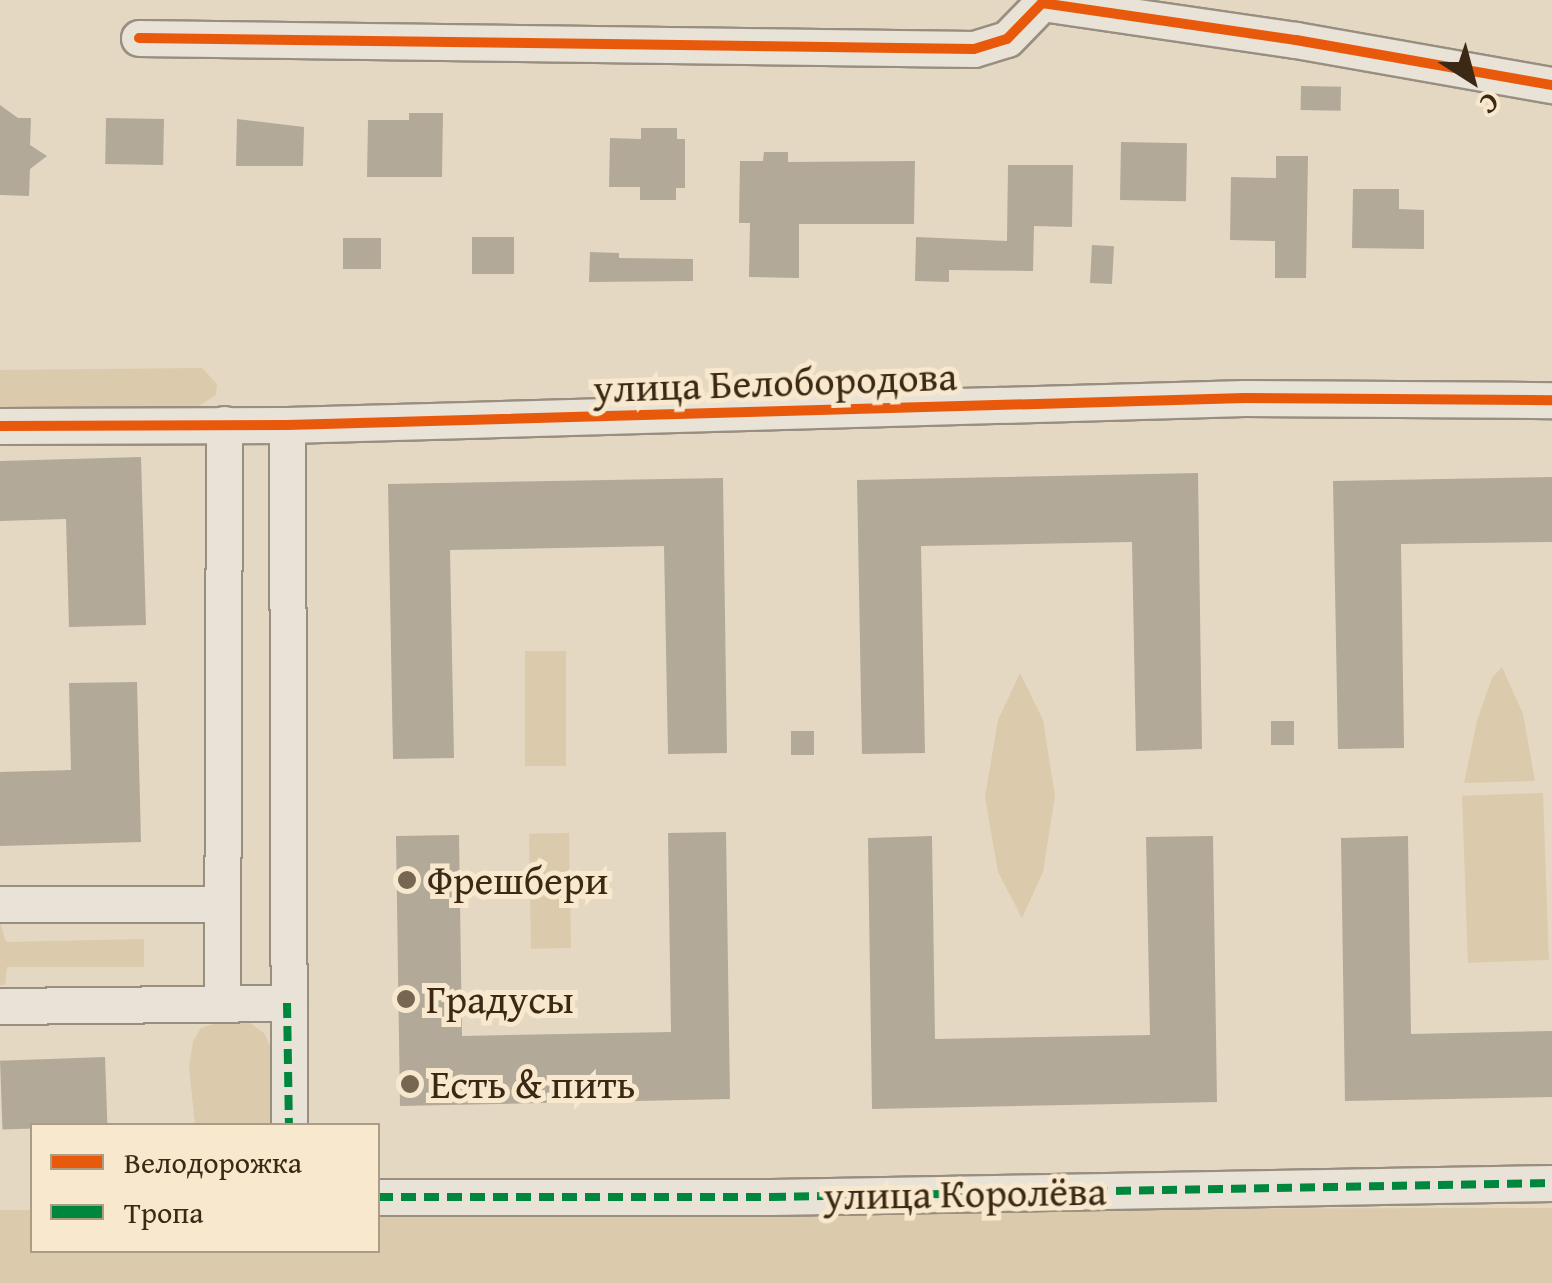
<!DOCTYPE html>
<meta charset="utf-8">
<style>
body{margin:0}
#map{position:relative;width:1552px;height:1283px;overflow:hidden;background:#e4d8c2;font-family:"Gentium Book Plus",serif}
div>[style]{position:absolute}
.green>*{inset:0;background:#dbcaab;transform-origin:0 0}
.building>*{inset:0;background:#b2a999;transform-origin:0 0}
.roads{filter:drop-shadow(2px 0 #998f81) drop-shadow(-2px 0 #998f81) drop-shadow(0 2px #998f81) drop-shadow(0 -2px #998f81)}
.minor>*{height:35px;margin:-17.5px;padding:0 17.5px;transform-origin:17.5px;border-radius:17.5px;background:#e9e2d7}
.quiet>*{height:8px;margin-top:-4px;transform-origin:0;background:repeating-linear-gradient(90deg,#00873e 0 15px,transparent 0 23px)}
.cycleway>*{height:10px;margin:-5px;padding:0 5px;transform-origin:5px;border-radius:5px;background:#e8590c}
.dots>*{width:28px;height:28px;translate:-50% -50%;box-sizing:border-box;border:5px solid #f7e8ce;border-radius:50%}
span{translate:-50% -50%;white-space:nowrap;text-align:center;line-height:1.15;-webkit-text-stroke:10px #f7e8ce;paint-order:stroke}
.street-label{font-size:40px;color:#3b2916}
.poi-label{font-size:40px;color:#3b2916}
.left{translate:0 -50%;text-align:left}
.legend{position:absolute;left:30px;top:1123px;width:350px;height:130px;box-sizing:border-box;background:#f7e8ce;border:2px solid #ac9c84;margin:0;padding:12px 18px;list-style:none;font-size:30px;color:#3b2916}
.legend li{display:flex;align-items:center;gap:20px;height:50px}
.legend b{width:50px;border:2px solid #ac9c84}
.north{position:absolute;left:1422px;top:30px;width:100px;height:100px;-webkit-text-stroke:8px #f7e8ce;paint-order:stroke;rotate:144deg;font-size:28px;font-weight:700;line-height:40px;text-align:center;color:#3b2916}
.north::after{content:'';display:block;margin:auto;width:35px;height:45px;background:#3b2916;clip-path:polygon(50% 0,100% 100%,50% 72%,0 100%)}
</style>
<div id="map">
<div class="green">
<div style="clip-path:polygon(202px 368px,217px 384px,216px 395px,194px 409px,0 410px,0 370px)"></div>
<div style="left:525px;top:651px;width:41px;height:115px"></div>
<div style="clip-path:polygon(1502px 667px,1523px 714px,1535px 781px,1464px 783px,1477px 721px,1492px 678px)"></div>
<div style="clip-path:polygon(1020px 673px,1043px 720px,1055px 796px,1043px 872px,1022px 918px,998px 872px,985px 797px,998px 720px)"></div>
<div style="left:1543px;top:793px;width:167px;height:81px;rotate:88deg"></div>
<div style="left:569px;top:833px;width:115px;height:40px;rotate:89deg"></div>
<div style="clip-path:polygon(0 922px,6px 942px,144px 939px,144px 967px,7px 967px,5px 985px,0 985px)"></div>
<div style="clip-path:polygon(225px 1020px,247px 1021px,264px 1033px,272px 1050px,272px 1125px,195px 1125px,189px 1067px,193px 1042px,201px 1028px)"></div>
<div style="clip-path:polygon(1552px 1208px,1552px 1283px,0 1283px,0 1210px,32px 1210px,32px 1250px,378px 1250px,378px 1210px)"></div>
</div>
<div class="building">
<div style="left:1301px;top:86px;width:40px;height:24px;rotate:1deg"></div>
<div style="clip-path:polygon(0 105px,18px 118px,31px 118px,30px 145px,47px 156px,30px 169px,29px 196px,0 195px)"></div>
<div style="clip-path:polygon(409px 113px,443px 113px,442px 177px,367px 177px,368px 120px,409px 120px)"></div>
<div style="left:106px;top:118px;width:58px;height:46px;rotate:1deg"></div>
<div style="clip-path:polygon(237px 119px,304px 127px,303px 166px,236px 166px)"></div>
<div style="clip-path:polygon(641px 128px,677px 128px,677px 139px,685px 139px,685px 188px,676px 188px,676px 200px,640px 200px,640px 187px,609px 187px,610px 138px,641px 139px)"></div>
<div style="left:1121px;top:142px;width:66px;height:58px;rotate:1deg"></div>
<div style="clip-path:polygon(764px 152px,788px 152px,788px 162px,915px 161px,914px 224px,799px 224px,799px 278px,749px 277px,750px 223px,739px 223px,740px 161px,763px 161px)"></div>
<div style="clip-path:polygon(1276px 156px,1308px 156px,1306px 278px,1275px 278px,1275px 241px,1230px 240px,1231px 177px,1276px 178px)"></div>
<div style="clip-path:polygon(1008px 165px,1073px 165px,1072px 227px,1034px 226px,1033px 271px,949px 270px,949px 282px,915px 281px,916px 237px,1007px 241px)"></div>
<div style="clip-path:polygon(1353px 189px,1399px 189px,1399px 209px,1424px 210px,1424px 249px,1352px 248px)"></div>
<div style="left:472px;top:237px;width:42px;height:37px"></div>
<div style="left:343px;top:238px;width:38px;height:31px"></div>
<div style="left:1092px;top:245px;width:22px;height:38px;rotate:3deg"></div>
<div style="clip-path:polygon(590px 252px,619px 253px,619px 258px,693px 259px,693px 281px,589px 282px)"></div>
<div style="clip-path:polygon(141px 457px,146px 625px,69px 627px,66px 519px,0 521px,0 461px)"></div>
<div style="clip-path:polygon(1198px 473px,1202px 749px,1136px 751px,1132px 542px,921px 546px,925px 753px,862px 754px,857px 480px)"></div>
<div style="clip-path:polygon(1552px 477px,1552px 542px,1401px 544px,1404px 748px,1338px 749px,1333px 481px)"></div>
<div style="clip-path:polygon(723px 478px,727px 753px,668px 754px,664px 546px,450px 550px,454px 758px,393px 759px,388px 484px)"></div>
<div style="clip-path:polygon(137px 682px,141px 842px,0 846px,0 772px,71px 770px,69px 683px)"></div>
<div style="left:1271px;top:721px;width:23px;height:24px"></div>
<div style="left:814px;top:731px;width:24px;height:23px;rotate:90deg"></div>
<div style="clip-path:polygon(726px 832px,730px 1099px,400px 1106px,396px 836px,459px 835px,462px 1036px,671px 1032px,668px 833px)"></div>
<div style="clip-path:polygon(932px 836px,935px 1039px,1150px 1035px,1146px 837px,1213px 836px,1217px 1102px,872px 1109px,868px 838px)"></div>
<div style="clip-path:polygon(1408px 836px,1411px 1034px,1552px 1031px,1552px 1097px,1345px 1101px,1341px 838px)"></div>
<div style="left:105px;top:1057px;width:69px;height:105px;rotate:88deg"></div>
</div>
<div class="roads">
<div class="minor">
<div style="left:139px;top:38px;width:835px;rotate:0.75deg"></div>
<div style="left:974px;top:49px;width:34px;rotate:-17deg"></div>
<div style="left:1007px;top:39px;width:50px;rotate:-45.8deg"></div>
<div style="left:1042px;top:3px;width:257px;rotate:8.3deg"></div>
<div style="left:1296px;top:40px;width:260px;rotate:10deg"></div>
<div style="left:287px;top:425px;width:701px;rotate:89.84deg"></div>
<div style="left:0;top:426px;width:287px;rotate:-0.2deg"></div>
<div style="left:287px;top:425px;width:958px;rotate:-1.61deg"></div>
<div style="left:1245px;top:398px;width:307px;rotate:0.4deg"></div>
<div style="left:0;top:904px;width:222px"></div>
<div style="left:222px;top:1004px;width:580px;rotate:-89.8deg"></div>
<div style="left:0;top:1006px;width:287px;rotate:-0.6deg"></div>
<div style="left:378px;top:1197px;width:393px"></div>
<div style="left:771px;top:1197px;width:781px;rotate:-1.03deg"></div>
</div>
</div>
<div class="quiet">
<div style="left:287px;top:1003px;width:123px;rotate:89.1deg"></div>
<div style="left:378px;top:1197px;width:393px"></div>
<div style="left:771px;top:1197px;width:781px;rotate:-1.03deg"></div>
</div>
<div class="cycleway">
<div style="left:139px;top:38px;width:835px;rotate:0.75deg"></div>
<div style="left:974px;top:49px;width:34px;rotate:-17deg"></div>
<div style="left:1007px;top:39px;width:50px;rotate:-45.8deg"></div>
<div style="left:1042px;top:3px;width:257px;rotate:8.3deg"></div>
<div style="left:1296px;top:40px;width:260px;rotate:10deg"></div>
<div style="left:0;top:426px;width:287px;rotate:-0.2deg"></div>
<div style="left:287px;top:425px;width:958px;rotate:-1.61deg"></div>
<div style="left:1245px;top:398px;width:307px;rotate:0.4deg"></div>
</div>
<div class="dots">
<div style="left:407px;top:880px;background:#766652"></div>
<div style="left:406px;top:999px;background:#766652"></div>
<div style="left:410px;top:1084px;background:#766652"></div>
</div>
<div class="street-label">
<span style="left:775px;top:382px;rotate:-2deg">улица Белобородова</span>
<span style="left:965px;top:1193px;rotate:-1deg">улица Королёва</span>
</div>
<div class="poi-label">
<span class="left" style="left:427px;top:880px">Фрешбери</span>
<span class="left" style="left:426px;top:999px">Градусы</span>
<span class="left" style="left:430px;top:1084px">Есть &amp; пить</span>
</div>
<ul class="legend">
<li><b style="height:12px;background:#e8590c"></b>Велодорожка</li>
<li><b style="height:12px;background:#00873e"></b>Тропа</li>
</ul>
<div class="north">С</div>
</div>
